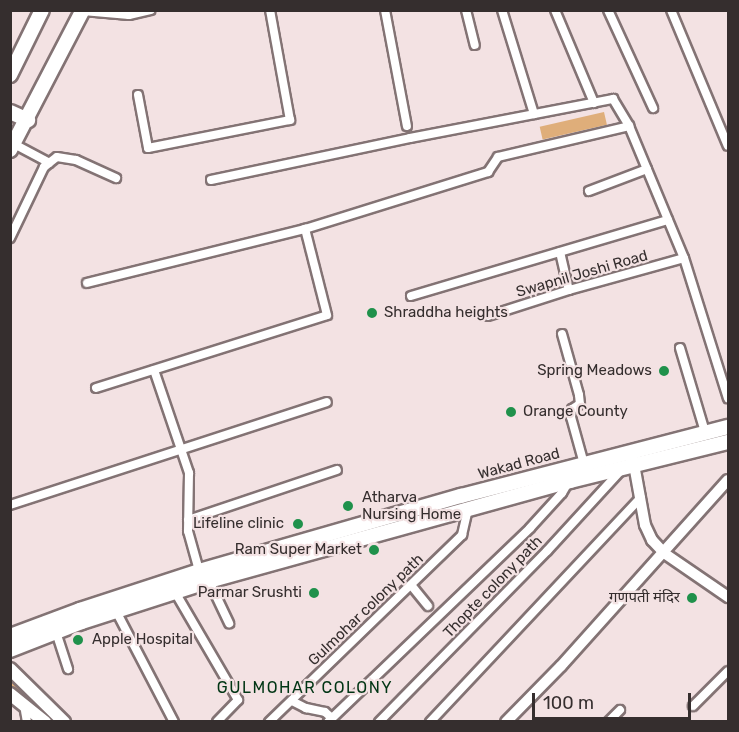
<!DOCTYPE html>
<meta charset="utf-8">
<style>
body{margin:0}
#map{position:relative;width:739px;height:732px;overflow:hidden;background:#f3e2e3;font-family:Rubik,"Noto Sans Devanagari",sans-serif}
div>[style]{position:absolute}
.green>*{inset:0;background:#dfae7a;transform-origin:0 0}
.roads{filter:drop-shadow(2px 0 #837374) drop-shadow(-2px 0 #837374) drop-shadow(0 2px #837374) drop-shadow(0 -2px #837374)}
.minor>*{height:8px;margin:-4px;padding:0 4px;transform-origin:4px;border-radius:4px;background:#fff}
.tertiary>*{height:10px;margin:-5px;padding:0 5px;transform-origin:5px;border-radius:5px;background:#fff}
.secondary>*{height:12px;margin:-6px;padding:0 6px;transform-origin:6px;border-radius:6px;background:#fff}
.primary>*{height:14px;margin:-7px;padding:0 7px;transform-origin:7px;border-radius:7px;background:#fff}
.dots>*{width:16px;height:16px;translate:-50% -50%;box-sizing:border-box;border:3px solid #f3e2e3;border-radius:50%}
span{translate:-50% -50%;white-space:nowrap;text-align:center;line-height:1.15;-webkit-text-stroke:4.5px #f3e2e3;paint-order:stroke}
.street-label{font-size:15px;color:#352e2e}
.poi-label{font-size:15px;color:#352e2e}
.left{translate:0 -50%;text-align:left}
.right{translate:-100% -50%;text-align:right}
.neighbourhood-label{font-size:16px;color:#003514;letter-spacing:1.5px}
.frame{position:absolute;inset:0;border:12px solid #352e2e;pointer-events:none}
.scale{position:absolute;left:532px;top:693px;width:159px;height:27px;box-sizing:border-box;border:3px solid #352e2e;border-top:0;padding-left:8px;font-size:18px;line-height:21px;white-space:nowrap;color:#352e2e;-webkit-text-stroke:4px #f3e2e3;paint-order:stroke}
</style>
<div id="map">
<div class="green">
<div style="left:604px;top:112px;width:13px;height:66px;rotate:77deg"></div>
<div style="clip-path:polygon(10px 674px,52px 716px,49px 721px,11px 689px)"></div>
</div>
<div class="roads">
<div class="minor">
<div style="left:385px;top:10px;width:118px;rotate:79.3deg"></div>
<div style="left:466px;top:10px;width:36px;rotate:76deg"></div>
<div style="left:502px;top:10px;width:109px;rotate:72.9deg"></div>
<div style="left:555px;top:10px;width:101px;rotate:67.2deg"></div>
<div style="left:608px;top:10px;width:108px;rotate:65.3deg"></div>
<div style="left:671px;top:10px;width:147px;rotate:67.3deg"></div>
<div style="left:83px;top:11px;width:46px;rotate:5deg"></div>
<div style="left:129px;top:15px;width:22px;rotate:-13deg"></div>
<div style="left:138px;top:95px;width:54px;rotate:79.3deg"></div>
<div style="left:148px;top:148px;width:145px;rotate:-11.2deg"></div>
<div style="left:290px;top:120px;width:112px;rotate:-100.3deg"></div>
<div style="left:14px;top:144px;width:40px;rotate:28deg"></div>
<div style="left:211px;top:180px;width:203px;rotate:-11.9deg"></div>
<div style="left:410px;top:138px;width:207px;rotate:-10.9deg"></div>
<div style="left:613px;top:99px;width:31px;rotate:59deg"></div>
<div style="left:629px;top:126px;width:143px;rotate:67.4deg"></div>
<div style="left:684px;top:258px;width:147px;rotate:72.6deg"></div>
<div style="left:589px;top:191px;width:62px;rotate:-20.8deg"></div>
<div style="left:10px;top:238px;width:79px;rotate:-64.4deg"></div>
<div style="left:44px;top:167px;width:16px;rotate:-38deg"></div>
<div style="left:57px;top:157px;width:19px;rotate:9deg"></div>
<div style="left:76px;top:160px;width:44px;rotate:24.2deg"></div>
<div style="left:560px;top:252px;width:39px;rotate:77deg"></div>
<div style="left:87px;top:283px;width:225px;rotate:-13.9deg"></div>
<div style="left:305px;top:229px;width:192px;rotate:-17.3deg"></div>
<div style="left:488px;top:172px;width:18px;rotate:-56deg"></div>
<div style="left:498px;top:157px;width:135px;rotate:-13.3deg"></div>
<div style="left:411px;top:296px;width:268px;rotate:-16.5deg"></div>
<div style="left:488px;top:316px;width:85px;rotate:-17.8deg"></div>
<div style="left:569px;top:290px;width:119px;rotate:-15.5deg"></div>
<div style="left:562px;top:334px;width:63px;rotate:74.4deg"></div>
<div style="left:579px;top:395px;width:9px;rotate:84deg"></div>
<div style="left:580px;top:404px;width:9px;rotate:148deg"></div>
<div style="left:572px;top:409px;width:8px;rotate:97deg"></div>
<div style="left:571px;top:417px;width:49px;rotate:74.5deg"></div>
<div style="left:680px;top:348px;width:88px;rotate:73.4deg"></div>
<div style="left:154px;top:370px;width:109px;rotate:71.2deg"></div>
<div style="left:189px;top:473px;width:58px;rotate:91deg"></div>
<div style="left:188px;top:531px;width:45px;rotate:74.4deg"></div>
<div style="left:96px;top:388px;width:242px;rotate:-17.5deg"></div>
<div style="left:327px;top:315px;width:89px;rotate:-104.3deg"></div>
<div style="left:10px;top:505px;width:333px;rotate:-18deg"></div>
<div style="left:188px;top:520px;width:157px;rotate:-18.6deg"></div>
<div style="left:209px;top:581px;width:47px;rotate:64.5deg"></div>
<div style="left:411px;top:585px;width:27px;rotate:51deg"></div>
<div style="left:175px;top:592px;width:125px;rotate:59.7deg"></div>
<div style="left:238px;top:700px;width:30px;rotate:134deg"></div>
<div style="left:116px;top:611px;width:125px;rotate:62.4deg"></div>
<div style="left:56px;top:632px;width:39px;rotate:72deg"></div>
<div style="left:292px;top:701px;width:16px;rotate:27deg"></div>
<div style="left:306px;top:708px;width:19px;rotate:12deg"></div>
<div style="left:325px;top:712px;width:9px;rotate:41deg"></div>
<div style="left:24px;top:705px;width:17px;rotate:80deg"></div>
<div style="left:693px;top:706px;width:49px;rotate:-45deg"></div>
<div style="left:269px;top:722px;width:269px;rotate:-44.1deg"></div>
<div style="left:462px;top:535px;width:27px;rotate:-77deg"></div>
<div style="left:328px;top:722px;width:280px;rotate:-43.8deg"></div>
<div style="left:530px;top:528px;width:47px;rotate:-47.6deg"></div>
<div style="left:562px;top:493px;width:14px;rotate:-60deg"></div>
<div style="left:379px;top:722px;width:240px;rotate:-45.5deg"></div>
<div style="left:547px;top:551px;width:113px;rotate:-47.5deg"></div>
<div style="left:430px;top:722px;width:308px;rotate:-46.8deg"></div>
<div style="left:608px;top:722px;width:17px;rotate:-45deg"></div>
</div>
<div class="tertiary">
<div style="left:633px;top:459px;width:67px;rotate:79.7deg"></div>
<div style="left:645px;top:525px;width:17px;rotate:65deg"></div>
<div style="left:652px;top:540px;width:18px;rotate:47deg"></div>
<div style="left:664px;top:553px;width:78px;rotate:34.5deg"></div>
<div style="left:506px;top:722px;width:78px;rotate:-45.5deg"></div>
<div style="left:561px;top:666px;width:250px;rotate:-48.1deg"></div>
</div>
<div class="secondary">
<div style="left:10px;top:669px;width:76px;rotate:44.5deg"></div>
<div style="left:10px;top:694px;width:45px;rotate:38.7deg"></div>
</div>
<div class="primary">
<div style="left:10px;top:75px;width:72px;rotate:-63.8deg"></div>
<div style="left:10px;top:112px;width:20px;rotate:24deg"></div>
<div style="left:10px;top:150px;width:158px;rotate:-62.5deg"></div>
<div style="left:10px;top:636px;width:75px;rotate:-20.4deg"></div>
<div style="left:80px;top:610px;width:125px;rotate:-18.1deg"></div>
<div style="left:199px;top:571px;width:273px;rotate:-16deg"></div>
<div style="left:461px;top:496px;width:276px;rotate:-14.5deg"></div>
<div style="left:10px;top:650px;width:77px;rotate:-21.3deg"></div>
<div style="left:82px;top:622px;width:133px;rotate:-17.9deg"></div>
<div style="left:209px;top:581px;width:375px;rotate:-15.5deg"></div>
<div style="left:570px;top:481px;width:163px;rotate:-13.9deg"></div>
</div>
</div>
<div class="dots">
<div style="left:372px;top:313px;background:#1f914b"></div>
<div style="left:664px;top:371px;background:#1f914b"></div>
<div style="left:511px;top:412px;background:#1f914b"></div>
<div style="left:348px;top:506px;background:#1f914b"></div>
<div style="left:298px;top:524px;background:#1f914b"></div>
<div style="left:374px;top:550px;background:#1f914b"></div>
<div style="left:314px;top:593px;background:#1f914b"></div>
<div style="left:692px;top:598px;background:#1f914b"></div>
<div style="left:78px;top:640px;background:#1f914b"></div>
</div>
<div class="street-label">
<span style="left:582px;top:274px;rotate:-16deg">Swapnil Joshi Road</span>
<span style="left:519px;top:464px;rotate:-15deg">Wakad Road</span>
<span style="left:493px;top:587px;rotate:-46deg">Thopte colony path</span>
<span style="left:366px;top:610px;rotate:-44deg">Gulmohar colony path</span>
</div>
<div class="poi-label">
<span class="left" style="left:384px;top:313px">Shraddha heights</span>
<span class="right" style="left:652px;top:371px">Spring Meadows</span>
<span class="left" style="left:523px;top:412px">Orange County</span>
<span class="left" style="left:362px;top:506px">Atharva<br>Nursing Home</span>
<span class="right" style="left:284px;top:524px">Lifeline clinic</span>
<span class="right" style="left:362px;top:550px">Ram Super Market</span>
<span class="right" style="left:302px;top:593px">Parmar Srushti</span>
<span class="right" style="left:680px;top:598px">गणपती मंदिर</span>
<span class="left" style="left:92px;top:640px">Apple Hospital</span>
</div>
<div class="neighbourhood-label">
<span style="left:305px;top:688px">GULMOHAR COLONY</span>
</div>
<div class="frame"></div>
<div class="scale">100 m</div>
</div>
